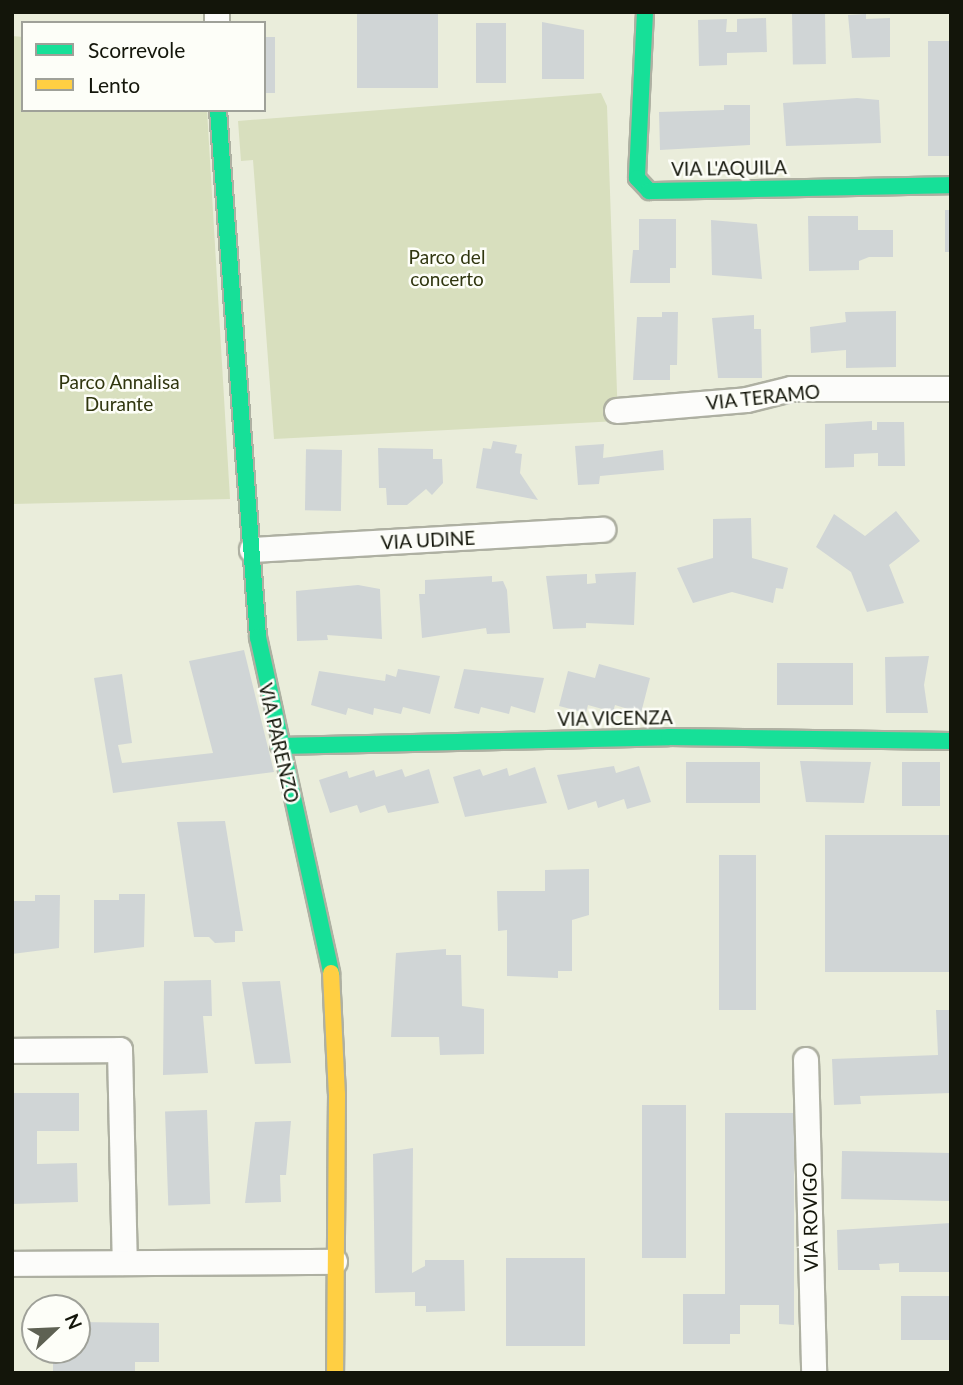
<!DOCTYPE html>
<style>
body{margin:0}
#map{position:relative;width:963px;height:1385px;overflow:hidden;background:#eaeddb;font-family:Lato,sans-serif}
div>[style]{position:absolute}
.green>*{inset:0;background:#d8dfbe}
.building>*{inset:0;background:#d0d5d6;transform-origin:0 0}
.roads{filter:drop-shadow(2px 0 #aeb0a2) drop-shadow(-2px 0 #aeb0a2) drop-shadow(0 2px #aeb0a2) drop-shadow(0 -2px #aeb0a2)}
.street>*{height:24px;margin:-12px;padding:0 12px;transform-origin:12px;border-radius:12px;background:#fcfcfa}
.fast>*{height:16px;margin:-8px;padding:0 8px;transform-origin:8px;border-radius:8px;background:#16e098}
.slow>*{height:16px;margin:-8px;padding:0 8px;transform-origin:8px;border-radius:8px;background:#ffcf43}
span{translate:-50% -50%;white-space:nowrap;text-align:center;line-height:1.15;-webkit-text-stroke:5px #fdfef8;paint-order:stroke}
.street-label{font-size:19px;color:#13150a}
.park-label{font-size:19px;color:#30360f}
.frame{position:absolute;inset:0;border:14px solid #13150a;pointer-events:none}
.legend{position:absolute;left:21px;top:21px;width:245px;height:91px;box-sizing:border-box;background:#fdfef8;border:2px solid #9fa199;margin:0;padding:9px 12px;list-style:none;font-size:21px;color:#13150a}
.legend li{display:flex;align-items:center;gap:14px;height:35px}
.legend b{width:35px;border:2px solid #9fa199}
.north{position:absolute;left:21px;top:1294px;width:70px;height:70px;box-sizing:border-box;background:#fdfef8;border:2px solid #9fa199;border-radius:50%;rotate:67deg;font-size:19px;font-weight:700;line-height:28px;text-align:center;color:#13150a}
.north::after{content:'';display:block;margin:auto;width:24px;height:32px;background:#5e6153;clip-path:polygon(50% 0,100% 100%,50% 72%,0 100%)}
</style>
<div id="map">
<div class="green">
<div style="clip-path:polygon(12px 36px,23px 37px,23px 110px,207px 110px,230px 499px,12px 504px)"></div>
<div style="clip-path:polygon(601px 93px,607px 106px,618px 421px,274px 439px,253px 160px,241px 161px,238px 121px)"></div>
</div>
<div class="building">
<div style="left:357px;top:12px;width:81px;height:76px"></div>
<div style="left:825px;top:13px;width:51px;height:33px;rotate:89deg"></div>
<div style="clip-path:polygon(866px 14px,866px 19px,890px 18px,890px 57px,852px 58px,848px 15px)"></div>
<div style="clip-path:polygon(766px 18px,767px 52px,727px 53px,727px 65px,699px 66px,698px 20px,727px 19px,726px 32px,737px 32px,737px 19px)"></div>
<div style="clip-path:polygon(542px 22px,584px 30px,584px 79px,542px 79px)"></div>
<div style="left:476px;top:23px;width:30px;height:60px"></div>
<div style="left:264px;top:37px;width:11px;height:56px"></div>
<div style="left:928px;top:41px;width:23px;height:115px"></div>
<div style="clip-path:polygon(857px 98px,879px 100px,881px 143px,786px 146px,783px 103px)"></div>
<div style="clip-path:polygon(724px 105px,750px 105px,750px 145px,660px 150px,659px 112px,724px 110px)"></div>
<div style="left:951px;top:210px;width:42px;height:6px;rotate:90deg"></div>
<div style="clip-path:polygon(808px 216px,858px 216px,858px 230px,893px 230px,893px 257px,869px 257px,859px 261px,859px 270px,809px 271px)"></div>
<div style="clip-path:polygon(639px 219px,676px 219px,676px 268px,670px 268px,670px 283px,630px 283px,633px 250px,639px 250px)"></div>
<div style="clip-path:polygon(711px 220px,757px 224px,762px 279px,712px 275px)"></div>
<div style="clip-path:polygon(896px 311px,896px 367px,846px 368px,846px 350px,811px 353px,810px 327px,846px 322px,845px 312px)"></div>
<div style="clip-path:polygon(662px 312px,678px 312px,677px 365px,670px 365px,670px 380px,633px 380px,637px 317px,662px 317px)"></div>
<div style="clip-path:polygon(754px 315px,754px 329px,761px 329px,762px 378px,718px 378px,712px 318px)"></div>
<div style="clip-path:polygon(872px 421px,872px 430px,877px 430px,877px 422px,904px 422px,905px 466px,878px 466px,878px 453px,854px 454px,854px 467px,825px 468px,825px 424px)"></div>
<div style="clip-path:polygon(493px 441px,517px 445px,515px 453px,522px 454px,520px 473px,538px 500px,476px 488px,483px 448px,491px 449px)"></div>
<div style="clip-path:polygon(604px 444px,603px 458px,663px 450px,664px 470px,600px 476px,599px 484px,578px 485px,575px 446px)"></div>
<div style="clip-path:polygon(378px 448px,433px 449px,433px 459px,442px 459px,443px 483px,432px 495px,426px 489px,407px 505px,387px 505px,386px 488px,379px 488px)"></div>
<div style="left:342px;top:450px;width:61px;height:36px;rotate:91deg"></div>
<div style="clip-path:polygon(896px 511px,920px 541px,889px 565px,904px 603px,867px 612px,851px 572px,816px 547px,834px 514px,865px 536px)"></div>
<div style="clip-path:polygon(751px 518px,752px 558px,788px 568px,783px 589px,776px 588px,773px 603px,732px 592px,693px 603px,677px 568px,713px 558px,713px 519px)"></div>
<div style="clip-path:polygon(636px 572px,634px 625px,586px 623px,586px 628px,553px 629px,546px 576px,587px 574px,587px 584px,596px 583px,595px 574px)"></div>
<div style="clip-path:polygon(492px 576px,492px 582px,503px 581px,507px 590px,510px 633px,487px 634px,486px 628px,422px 638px,419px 594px,425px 594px,425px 580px)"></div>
<div style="clip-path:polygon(358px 585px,380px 589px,382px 639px,327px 635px,328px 640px,297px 641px,296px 591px)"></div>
<div style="clip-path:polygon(244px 650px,274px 772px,113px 793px,94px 678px,122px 674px,132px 743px,118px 745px,122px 763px,213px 753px,189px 661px)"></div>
<div style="clip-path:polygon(929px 656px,924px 685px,928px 713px,886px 713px,885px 657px)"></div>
<div style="left:853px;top:663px;width:42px;height:76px;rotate:90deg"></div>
<div style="clip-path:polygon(599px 664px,650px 678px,641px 713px,615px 705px,613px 712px,588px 705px,586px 713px,559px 706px,568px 671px,595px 678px)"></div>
<div style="clip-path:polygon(398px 669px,440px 676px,430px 714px,403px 707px,401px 714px,374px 708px,373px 715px,348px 708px,346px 715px,311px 705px,319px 671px,385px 681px,386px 674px,396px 677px)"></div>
<div style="clip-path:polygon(464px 669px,544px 678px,535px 713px,511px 706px,509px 714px,481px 707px,479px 714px,454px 708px)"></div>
<div style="clip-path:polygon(800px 761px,871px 762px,864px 803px,806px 802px)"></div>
<div style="left:686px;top:762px;width:74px;height:41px"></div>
<div style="left:902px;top:762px;width:38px;height:44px"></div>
<div style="clip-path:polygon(614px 766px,616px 773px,639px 766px,651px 802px,627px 809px,624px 799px,598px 808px,596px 801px,568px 810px,557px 775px)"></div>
<div style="clip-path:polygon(535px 767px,547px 803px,465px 817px,453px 777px,480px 769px,483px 776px,507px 768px,509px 776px)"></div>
<div style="clip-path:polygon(402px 769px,405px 777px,429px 769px,439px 803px,388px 813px,385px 805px,360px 813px,357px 805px,330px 813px,319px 780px,347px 771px,349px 778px,374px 770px,376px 777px)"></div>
<div style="clip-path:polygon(225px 821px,243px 931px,235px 931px,235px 942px,215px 943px,209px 937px,194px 937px,177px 822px)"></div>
<div style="left:951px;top:835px;width:137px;height:126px;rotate:90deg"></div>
<div style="left:756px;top:855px;width:155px;height:37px;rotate:90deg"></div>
<div style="clip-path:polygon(589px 869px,589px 915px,572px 920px,572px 971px,558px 971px,558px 978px,507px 976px,507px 930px,498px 931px,497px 891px,545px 891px,545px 870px)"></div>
<div style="clip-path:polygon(119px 894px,145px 894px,144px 947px,94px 953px,94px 900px,119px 900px)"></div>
<div style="clip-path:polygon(35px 895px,60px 895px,59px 948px,12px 954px,12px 901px,35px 901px)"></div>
<div style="clip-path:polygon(446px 949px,446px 955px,461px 955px,462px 1006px,484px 1009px,484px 1054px,440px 1055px,439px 1037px,391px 1037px,396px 953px)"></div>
<div style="clip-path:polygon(211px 980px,212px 1016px,203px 1016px,208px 1073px,163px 1075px,164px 981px)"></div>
<div style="clip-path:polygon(280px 981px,291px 1063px,255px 1064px,242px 982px)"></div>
<div style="clip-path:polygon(936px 1010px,951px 1010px,951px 1093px,860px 1096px,861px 1104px,834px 1105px,832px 1059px,938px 1055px)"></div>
<div style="clip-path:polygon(12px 1093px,79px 1093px,79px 1131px,37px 1131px,37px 1164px,77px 1163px,78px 1202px,12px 1204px)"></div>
<div style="left:642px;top:1105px;width:44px;height:153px"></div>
<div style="left:207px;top:1110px;width:94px;height:42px;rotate:88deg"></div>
<div style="clip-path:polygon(725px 1113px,794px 1113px,794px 1325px,779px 1324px,779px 1305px,740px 1305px,740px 1334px,730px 1334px,730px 1344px,683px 1344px,683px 1294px,725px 1294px)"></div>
<div style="clip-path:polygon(291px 1121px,286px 1175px,280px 1175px,281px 1202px,245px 1203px,255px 1122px)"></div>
<div style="clip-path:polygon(413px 1148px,412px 1273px,425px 1266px,425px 1260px,464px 1260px,465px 1311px,426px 1312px,426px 1306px,415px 1306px,415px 1292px,375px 1293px,373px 1154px)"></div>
<div style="left:842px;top:1151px;width:109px;height:48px;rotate:1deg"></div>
<div style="clip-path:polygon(951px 1223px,951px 1272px,899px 1272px,899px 1263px,879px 1264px,880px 1270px,838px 1270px,837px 1230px)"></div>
<div style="left:506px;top:1258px;width:79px;height:88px"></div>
<div style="left:901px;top:1296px;width:50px;height:44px"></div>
<div style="clip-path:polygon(77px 1322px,159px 1323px,159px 1362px,135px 1362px,135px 1373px,53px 1373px,53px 1350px,77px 1350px)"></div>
</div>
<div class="roads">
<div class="street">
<div style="left:217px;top:12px;width:11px;rotate:90deg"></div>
<div style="left:617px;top:411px;width:130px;rotate:-4.8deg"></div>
<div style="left:747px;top:400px;width:45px;rotate:-14deg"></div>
<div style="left:791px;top:389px;width:160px"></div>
<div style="left:252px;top:550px;width:352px;rotate:-3.3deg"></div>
<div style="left:12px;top:1051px;width:108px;rotate:-0.5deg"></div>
<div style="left:120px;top:1050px;width:213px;rotate:88.7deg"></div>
<div style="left:806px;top:1060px;width:313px;rotate:88.5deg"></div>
<div style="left:12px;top:1264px;width:323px;rotate:-0.4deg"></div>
</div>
<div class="fast">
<div style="left:645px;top:12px;width:166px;rotate:92.8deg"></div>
<div style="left:637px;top:178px;width:18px;rotate:47deg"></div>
<div style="left:649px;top:191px;width:302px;rotate:-1.1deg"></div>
<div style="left:218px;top:110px;width:529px;rotate:85.66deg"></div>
<div style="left:258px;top:637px;width:344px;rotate:77.7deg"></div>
<div style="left:279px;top:746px;width:390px;rotate:-1.3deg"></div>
<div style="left:669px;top:737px;width:282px;rotate:0.8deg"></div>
</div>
<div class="slow">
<div style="left:331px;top:973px;width:121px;rotate:87.2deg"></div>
<div style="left:337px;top:1094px;width:279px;rotate:90.4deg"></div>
</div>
</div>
<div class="street-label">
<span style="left:729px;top:168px;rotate:-1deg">VIA L'AQUILA</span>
<span style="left:763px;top:397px;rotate:-6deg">VIA TERAMO</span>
<span style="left:428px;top:540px;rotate:-3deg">VIA UDINE</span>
<span style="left:615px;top:718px;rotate:-1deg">VIA VICENZA</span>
<span style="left:279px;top:743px;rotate:77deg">VIA PARENZO</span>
<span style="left:810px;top:1217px;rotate:-91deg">VIA ROVIGO</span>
</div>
<div class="park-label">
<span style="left:447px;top:268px">Parco del<br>concerto</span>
<span style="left:119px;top:393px">Parco Annalisa<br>Durante</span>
</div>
<div class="frame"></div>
<ul class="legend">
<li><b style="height:9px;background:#16e098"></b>Scorrevole</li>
<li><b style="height:9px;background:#ffcf43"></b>Lento</li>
</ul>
<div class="north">N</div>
</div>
